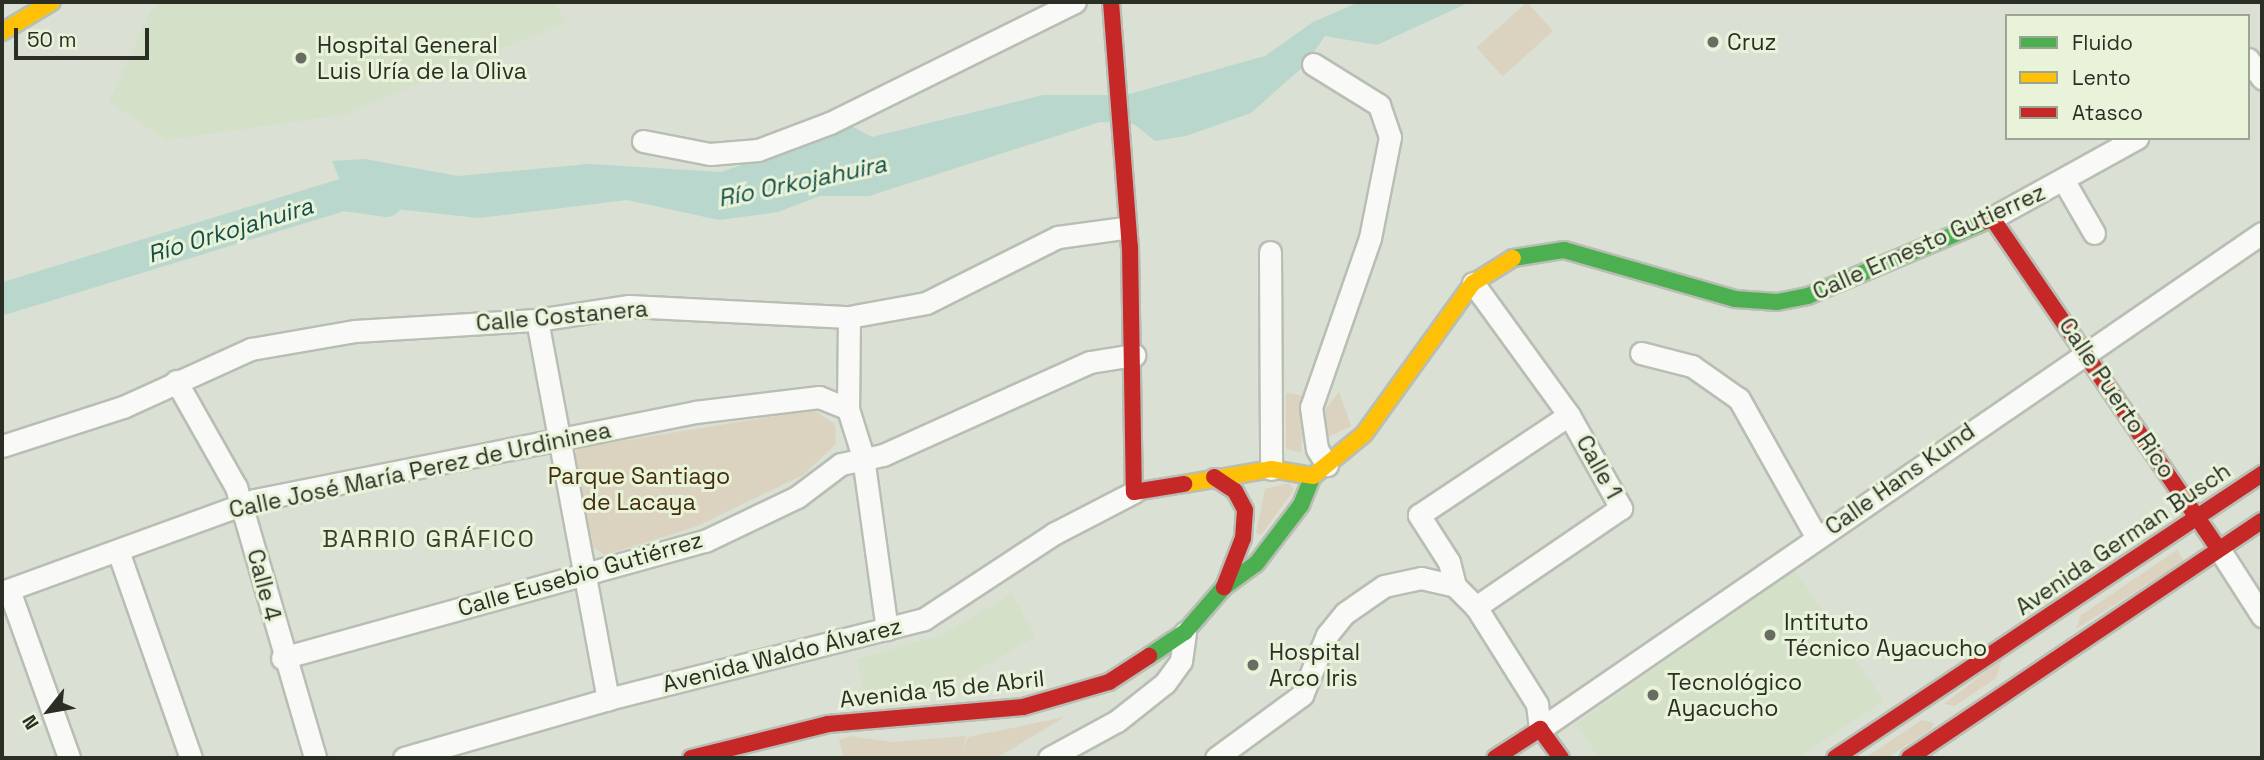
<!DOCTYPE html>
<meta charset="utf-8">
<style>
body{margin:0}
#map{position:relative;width:2264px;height:760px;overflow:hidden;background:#dae0d3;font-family:"Space Grotesk",sans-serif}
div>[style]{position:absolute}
.built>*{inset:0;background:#d5e0c9}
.green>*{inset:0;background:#dbd3c0;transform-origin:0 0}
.water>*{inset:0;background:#b9d7cd}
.river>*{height:32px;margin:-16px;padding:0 16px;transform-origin:16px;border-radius:16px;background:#b9d7cd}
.roads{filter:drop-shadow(2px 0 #b9beb4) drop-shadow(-2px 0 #b9beb4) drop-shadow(0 2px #b9beb4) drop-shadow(0 -2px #b9beb4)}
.street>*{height:21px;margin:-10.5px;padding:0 10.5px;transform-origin:10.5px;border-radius:10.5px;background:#f9faf8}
.fast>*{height:16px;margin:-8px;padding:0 8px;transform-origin:8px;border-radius:8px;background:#4caf50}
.slow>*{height:16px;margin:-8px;padding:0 8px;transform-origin:8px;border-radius:8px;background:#ffc107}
.jam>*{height:16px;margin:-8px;padding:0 8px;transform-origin:8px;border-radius:8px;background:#c62828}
.dots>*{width:19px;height:19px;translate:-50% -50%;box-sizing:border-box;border:4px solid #e8f3da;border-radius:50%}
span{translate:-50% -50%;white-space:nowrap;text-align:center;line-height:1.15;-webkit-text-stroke:6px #e8f3da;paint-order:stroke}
.poi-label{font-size:23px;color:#2a2e25}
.left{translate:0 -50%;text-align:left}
.street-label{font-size:23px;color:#2a2e25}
.park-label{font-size:23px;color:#442d0a}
.water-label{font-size:24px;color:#174f47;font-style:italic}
.neighbourhood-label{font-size:24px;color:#363f2b;letter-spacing:2px}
.frame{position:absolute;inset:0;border:4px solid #2a2e25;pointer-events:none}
.legend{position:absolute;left:2005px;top:14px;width:245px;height:126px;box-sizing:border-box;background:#e8f3da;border:2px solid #9ca492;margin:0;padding:9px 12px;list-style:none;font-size:21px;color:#2a2e25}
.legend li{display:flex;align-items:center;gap:14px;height:35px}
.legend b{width:35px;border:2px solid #9ca492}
.north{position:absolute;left:14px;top:676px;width:70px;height:70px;-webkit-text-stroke:5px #e8f3da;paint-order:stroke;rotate:239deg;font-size:19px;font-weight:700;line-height:28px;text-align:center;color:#2a2e25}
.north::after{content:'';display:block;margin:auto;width:24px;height:32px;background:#2a2e25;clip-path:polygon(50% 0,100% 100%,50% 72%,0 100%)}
.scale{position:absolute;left:14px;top:28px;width:135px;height:32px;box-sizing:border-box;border:4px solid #2a2e25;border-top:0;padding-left:9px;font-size:21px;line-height:24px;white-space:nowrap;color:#2a2e25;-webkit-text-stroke:5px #e8f3da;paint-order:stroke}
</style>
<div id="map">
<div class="built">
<div style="clip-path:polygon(163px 2px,555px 2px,566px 22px,343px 115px,166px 140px,109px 102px,151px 10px)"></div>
<div style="clip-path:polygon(1795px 570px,1884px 701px,1797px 758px,1599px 758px,1576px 724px)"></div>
<div style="clip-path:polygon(1012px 594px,1036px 637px,961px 679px,869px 705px,856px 659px,940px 636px)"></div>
</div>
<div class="green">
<div style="left:1527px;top:2px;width:39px;height:68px;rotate:48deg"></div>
<div style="clip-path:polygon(1339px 392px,1351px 426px,1324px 439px,1320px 416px)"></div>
<div style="clip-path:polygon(1286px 393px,1306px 396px,1301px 453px,1286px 449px)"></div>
<div style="clip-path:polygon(813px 410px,835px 424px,836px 444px,803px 475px,695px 527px,605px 555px,594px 548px,574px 455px,578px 448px)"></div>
<div style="clip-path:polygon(1289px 483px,1294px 490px,1261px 535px,1256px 533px,1265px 489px)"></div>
<div style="clip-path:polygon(2177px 550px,2184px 561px,2076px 629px,2081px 615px)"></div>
<div style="clip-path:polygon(2002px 659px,1996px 678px,1955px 706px,1944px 704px)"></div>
<div style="clip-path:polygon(1065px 717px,996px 758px,959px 758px,968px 737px)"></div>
<div style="clip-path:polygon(1922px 720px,1934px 723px,1931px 729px,1887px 758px,1865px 758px)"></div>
<div style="clip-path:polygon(850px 736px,891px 742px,966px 736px,961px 756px,951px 758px,844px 758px,839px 740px)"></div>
</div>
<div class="water">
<div style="clip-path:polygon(1392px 2px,1470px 2px,1377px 45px,1325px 36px,1305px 65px,1251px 113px,1186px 136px,1155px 141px,1134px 124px,1100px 122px,869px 196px,820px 196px,778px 212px,719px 220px,627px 200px,478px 218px,350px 204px,332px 161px,365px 159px,458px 176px,589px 164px,721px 172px,853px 127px,872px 137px,1043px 95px,1126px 95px,1265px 56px,1313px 22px,1357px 3px)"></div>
</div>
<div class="river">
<div style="left:2px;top:299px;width:357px;rotate:-17deg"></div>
<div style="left:343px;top:195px;width:44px;rotate:7.8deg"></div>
</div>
<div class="roads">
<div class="street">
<div style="left:2248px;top:59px;width:24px;rotate:54deg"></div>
<div style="left:1313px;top:64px;width:78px;rotate:31.8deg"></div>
<div style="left:1379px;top:105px;width:34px;rotate:71deg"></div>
<div style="left:1390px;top:137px;width:103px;rotate:101.2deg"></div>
<div style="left:1370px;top:238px;width:179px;rotate:109.2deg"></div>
<div style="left:1311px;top:407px;width:42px;rotate:81.9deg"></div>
<div style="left:1317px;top:449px;width:19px;rotate:58deg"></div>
<div style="left:643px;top:141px;width:68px;rotate:11deg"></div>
<div style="left:710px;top:154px;width:48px;rotate:-4.8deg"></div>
<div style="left:758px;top:150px;width:77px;rotate:-20.6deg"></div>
<div style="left:830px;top:123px;width:273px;rotate:-26.3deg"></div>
<div style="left:2064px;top:181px;width:60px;rotate:60deg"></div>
<div style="left:1992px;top:218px;width:166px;rotate:-28.9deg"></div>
<div style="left:1270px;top:252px;width:217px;rotate:89.7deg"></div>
<div style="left:1473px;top:283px;width:163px;rotate:54deg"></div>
<div style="left:1569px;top:415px;width:107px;rotate:60.8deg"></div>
<div style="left:1621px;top:508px;width:176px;rotate:145.7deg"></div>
<div style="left:849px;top:317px;width:92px;rotate:90.6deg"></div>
<div style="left:848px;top:409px;width:50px;rotate:72.6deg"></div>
<div style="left:863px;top:457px;width:174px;rotate:82.1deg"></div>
<div style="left:537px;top:320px;width:386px;rotate:79.4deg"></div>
<div style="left:1641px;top:353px;width:53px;rotate:14.3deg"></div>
<div style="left:1692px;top:366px;width:57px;rotate:35.1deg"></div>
<div style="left:1739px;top:399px;width:157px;rotate:60.7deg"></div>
<div style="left:176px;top:381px;width:122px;rotate:60.5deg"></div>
<div style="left:236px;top:487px;width:282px;rotate:73.7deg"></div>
<div style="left:2px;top:446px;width:127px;rotate:-17.9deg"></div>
<div style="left:123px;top:407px;width:141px;rotate:-24.4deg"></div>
<div style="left:251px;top:349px;width:106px;rotate:-9.8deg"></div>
<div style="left:355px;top:331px;width:182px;rotate:-3.5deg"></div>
<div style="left:537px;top:320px;width:93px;rotate:-8.7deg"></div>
<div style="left:629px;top:306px;width:220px;rotate:2.9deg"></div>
<div style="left:849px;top:317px;width:78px;rotate:-10.3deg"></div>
<div style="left:926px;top:303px;width:148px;rotate:-26.6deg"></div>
<div style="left:1058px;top:237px;width:67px;rotate:-7.8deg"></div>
<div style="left:2219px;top:549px;width:80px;rotate:57.3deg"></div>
<div style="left:118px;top:551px;width:219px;rotate:70.6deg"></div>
<div style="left:1455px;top:586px;width:25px;rotate:-104deg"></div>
<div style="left:1449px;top:562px;width:56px;rotate:-122.6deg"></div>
<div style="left:1419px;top:515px;width:180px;rotate:-33.7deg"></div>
<div style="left:9px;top:590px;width:178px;rotate:70.3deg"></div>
<div style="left:2px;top:592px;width:269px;rotate:-20deg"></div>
<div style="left:255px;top:500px;width:449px;rotate:-11.3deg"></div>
<div style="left:695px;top:412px;width:125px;rotate:-6.9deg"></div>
<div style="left:819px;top:397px;width:31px;rotate:22deg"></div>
<div style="left:282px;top:658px;width:439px;rotate:-15.5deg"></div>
<div style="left:705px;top:541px;width:102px;rotate:-25.6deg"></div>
<div style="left:797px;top:497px;width:55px;rotate:-36.9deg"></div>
<div style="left:841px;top:464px;width:43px;rotate:-12.1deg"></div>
<div style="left:883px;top:455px;width:227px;rotate:-24.2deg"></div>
<div style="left:1090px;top:362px;width:45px;rotate:-9deg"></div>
<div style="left:404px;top:758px;width:212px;rotate:-16.1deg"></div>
<div style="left:608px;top:699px;width:326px;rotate:-14.2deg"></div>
<div style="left:924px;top:619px;width:157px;rotate:-33.3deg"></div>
<div style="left:1055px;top:533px;width:89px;rotate:-27.4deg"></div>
<div style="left:1049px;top:758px;width:77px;rotate:-28.6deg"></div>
<div style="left:1117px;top:721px;width:61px;rotate:-38.4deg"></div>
<div style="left:1165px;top:683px;width:27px;rotate:-54deg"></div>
<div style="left:1181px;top:661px;width:29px;rotate:-82deg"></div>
<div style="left:1216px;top:758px;width:107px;rotate:-36.2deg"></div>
<div style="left:1302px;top:695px;width:65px;rotate:-67.4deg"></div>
<div style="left:1327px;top:635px;width:28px;rotate:-51deg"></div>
<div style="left:1345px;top:613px;width:47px;rotate:-34.7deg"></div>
<div style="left:1384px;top:586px;width:38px;rotate:-12deg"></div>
<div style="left:1421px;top:578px;width:35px;rotate:13deg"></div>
<div style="left:1455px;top:586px;width:30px;rotate:45deg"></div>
<div style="left:1476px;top:607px;width:115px;rotate:57.8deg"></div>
<div style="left:1537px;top:704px;width:25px;rotate:83deg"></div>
<div style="left:1540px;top:729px;width:876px;rotate:-34.49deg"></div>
</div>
<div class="fast">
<div style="left:1513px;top:258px;width:52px;rotate:-8.9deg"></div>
<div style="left:1564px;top:250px;width:178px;rotate:16deg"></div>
<div style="left:1735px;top:299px;width:42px;rotate:4.1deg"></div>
<div style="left:1777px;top:302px;width:32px;rotate:-11deg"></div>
<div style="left:1808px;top:296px;width:193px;rotate:-22.8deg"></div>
<div style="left:1149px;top:656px;width:43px;rotate:-33.7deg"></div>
<div style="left:1185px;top:632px;width:60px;rotate:-49.1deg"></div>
<div style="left:1224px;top:587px;width:39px;rotate:-36deg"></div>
<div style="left:1256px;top:564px;width:74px;rotate:-52.7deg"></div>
<div style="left:1301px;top:505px;width:31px;rotate:-68deg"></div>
</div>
<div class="slow">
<div style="left:2px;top:32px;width:58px;rotate:-31deg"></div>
<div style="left:1313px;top:476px;width:66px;rotate:-39.5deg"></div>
<div style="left:1364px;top:434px;width:186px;rotate:-54.2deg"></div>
<div style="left:1473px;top:283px;width:47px;rotate:-32deg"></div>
<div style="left:1184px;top:484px;width:88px;rotate:-9.8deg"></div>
<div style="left:1271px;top:469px;width:43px;rotate:9.5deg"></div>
</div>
<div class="jam">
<div style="left:1111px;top:2px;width:246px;rotate:85.6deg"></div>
<div style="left:1130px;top:247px;width:245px;rotate:89.1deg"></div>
<div style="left:1134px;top:492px;width:51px;rotate:-9.1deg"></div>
<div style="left:1986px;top:221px;width:7px;rotate:-27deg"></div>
<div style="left:1992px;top:218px;width:401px;rotate:55.6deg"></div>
<div style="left:1214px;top:477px;width:25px;rotate:34deg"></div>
<div style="left:1235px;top:491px;width:21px;rotate:62deg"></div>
<div style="left:1245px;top:510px;width:28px;rotate:94deg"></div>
<div style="left:1243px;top:538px;width:53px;rotate:111.2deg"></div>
<div style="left:691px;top:758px;width:141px;rotate:-13.9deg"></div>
<div style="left:828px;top:724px;width:196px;rotate:-5deg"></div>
<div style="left:1023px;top:707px;width:90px;rotate:-16.2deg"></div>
<div style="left:1109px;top:682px;width:48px;rotate:-33deg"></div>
<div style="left:1495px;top:758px;width:54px;rotate:-32.8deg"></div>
<div style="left:1540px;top:729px;width:36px;rotate:54deg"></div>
<div style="left:1835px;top:758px;width:513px;rotate:-33.63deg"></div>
<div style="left:1909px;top:758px;width:425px;rotate:-33.9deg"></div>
</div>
</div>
<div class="dots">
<div style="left:1713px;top:42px;background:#686c62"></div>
<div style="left:301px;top:58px;background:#686c62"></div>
<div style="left:1770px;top:635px;background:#686c62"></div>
<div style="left:1253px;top:665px;background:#686c62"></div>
<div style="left:1653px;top:695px;background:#686c62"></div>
</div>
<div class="poi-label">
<span class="left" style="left:1727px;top:42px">Cruz</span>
<span class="left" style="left:317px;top:58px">Hospital General<br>Luis Uría de la Oliva</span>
<span class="left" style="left:1784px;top:635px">Intituto<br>Técnico Ayacucho</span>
<span class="left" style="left:1269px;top:665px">Hospital<br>Arco Iris</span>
<span class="left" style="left:1667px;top:695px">Tecnológico<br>Ayacucho</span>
</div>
<div class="street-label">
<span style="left:1929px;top:242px;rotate:-24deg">Calle Ernesto Gutierrez</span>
<span style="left:562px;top:316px;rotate:-5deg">Calle Costanera</span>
<span style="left:2117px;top:398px;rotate:56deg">Calle Puerto Rico</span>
<span style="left:1599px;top:467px;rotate:61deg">Calle 1</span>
<span style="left:420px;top:470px;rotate:-12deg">Calle José María Perez de Urdininea</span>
<span style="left:1900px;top:479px;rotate:-35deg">Calle Hans Kund</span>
<span style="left:2123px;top:539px;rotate:-34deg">Avenida German Busch</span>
<span style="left:580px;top:574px;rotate:-16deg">Calle Eusebio Gutiérrez</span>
<span style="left:264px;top:585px;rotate:75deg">Calle 4</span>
<span style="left:782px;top:655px;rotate:-14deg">Avenida Waldo Álvarez</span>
<span style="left:942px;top:689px;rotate:-6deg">Avenida 15 de Abril</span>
</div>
<div class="park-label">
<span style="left:639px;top:489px">Parque Santiago<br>de Lacaya</span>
</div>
<div class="water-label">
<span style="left:802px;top:181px;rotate:-12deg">Río Orkojahuira</span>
<span style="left:230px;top:230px;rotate:-17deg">Río Orkojahuira</span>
</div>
<div class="neighbourhood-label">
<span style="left:429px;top:539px">BARRIO GRÁFICO</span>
</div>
<div class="frame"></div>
<ul class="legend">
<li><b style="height:9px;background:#4caf50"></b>Fluido</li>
<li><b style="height:9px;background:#ffc107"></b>Lento</li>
<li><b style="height:9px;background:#c62828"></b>Atasco</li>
</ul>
<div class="north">N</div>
<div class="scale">50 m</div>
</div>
